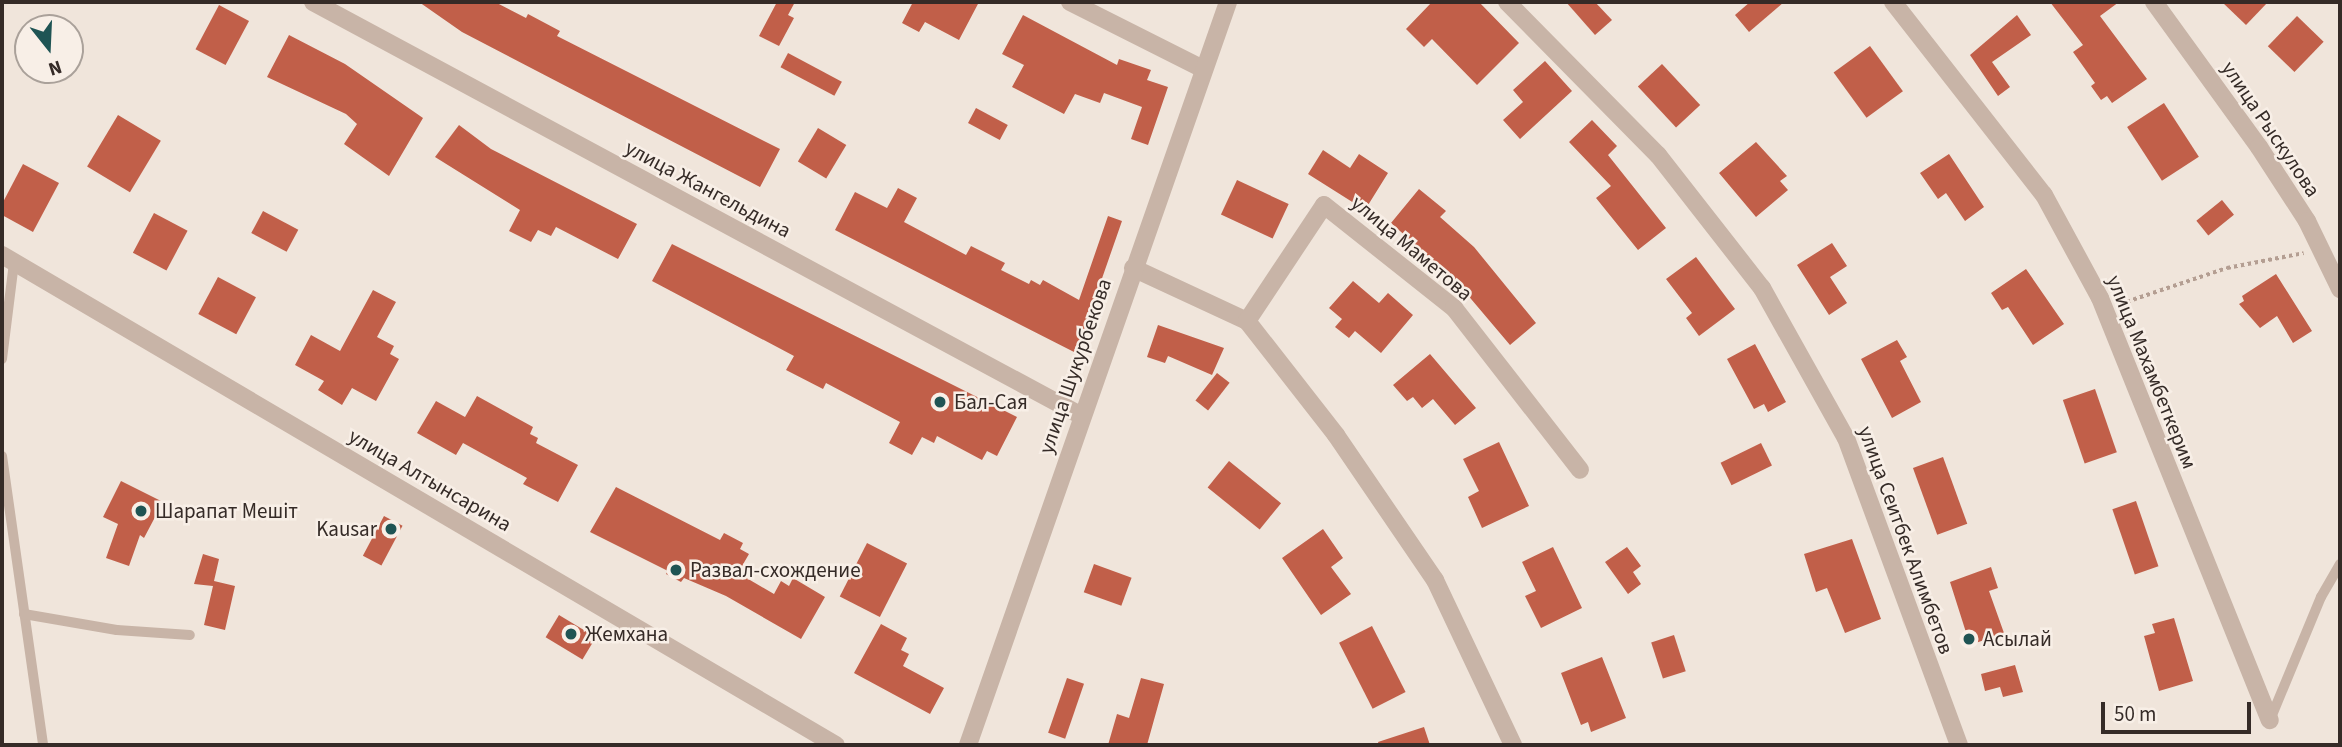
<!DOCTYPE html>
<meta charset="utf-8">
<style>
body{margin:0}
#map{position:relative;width:2342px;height:747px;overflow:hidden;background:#f0e5db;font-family:"Source Sans 3",sans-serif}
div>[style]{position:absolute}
.building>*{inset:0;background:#c15f49;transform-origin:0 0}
.path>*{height:3.5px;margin-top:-1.75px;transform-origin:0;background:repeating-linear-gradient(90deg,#b49e92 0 3.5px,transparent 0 7px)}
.lane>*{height:10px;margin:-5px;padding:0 5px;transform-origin:5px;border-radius:5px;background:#c8b4a7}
.street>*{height:18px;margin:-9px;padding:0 9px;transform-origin:9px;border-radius:9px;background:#c8b4a7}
.dots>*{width:19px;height:19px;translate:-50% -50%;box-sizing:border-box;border:4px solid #f8efe7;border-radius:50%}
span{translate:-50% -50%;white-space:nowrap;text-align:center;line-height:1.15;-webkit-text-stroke:5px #f8efe7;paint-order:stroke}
.street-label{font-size:21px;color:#352b27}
.poi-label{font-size:21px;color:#352b27}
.left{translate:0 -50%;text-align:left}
.right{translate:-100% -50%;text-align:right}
.frame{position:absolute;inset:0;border:4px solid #352b27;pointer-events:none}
.north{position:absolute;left:14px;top:14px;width:70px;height:70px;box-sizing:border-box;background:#f8efe7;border:2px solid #aaa19a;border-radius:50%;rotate:162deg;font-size:19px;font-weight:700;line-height:28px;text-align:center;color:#352b27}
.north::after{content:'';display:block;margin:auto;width:24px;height:32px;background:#1f5454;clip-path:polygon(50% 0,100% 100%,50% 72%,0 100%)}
.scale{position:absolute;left:2101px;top:702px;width:150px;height:32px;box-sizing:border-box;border:4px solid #352b27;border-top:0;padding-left:9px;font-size:21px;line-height:24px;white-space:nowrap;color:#352b27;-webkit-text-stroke:5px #f8efe7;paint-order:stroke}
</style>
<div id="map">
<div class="building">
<div style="clip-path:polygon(419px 2px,495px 2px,526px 18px,528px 14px,560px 31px,557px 36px,780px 149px,760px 187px,462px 32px)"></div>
<div style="clip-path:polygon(777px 2px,795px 2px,788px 15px,794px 18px,779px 46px,759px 36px)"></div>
<div style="clip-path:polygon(913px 2px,979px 2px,959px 40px,925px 22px,919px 32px,902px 23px)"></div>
<div style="clip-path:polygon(1432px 2px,1479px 2px,1519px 43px,1477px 85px,1432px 39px,1424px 47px,1406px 29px)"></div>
<div style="clip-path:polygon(1566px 2px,1595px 2px,1612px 20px,1595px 35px)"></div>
<div style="clip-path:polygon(1750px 2px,1784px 2px,1749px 32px,1735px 15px)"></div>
<div style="clip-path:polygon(2050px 2px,2119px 2px,2100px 16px,2147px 79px,2112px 103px,2107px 96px,2101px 100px,2091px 86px,2095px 83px,2073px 52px,2083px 45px)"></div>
<div style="clip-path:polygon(2222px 2px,2268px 2px,2246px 25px)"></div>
<div style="left:219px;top:5px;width:34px;height:50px;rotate:28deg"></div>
<div style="clip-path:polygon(1023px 15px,1117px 65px,1119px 59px,1151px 70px,1147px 80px,1168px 87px,1148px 145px,1131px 139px,1142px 107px,1104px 93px,1100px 103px,1075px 94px,1064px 114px,1012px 87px,1024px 65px,1002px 54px)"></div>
<div style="clip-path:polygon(2017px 15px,2031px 35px,1992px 62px,2010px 87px,1998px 96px,1970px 55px)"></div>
<div style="left:2297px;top:16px;width:37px;height:42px;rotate:44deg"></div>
<div style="clip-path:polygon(289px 35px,345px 64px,423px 118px,389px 176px,344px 144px,357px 124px,346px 114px,267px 77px)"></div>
<div style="left:1870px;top:46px;width:56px;height:45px;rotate:54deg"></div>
<div style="left:788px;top:53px;width:61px;height:16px;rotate:28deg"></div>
<div style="clip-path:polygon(1545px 61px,1572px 91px,1520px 139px,1503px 120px,1523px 102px,1513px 90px)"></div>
<div style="left:1662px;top:64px;width:56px;height:33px;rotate:47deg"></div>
<div style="left:2164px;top:103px;width:64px;height:44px;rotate:57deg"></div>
<div style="left:976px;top:108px;width:36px;height:17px;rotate:28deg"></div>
<div style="left:118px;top:115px;width:50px;height:60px;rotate:31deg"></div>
<div style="clip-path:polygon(1592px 120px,1617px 146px,1608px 155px,1666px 228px,1638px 250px,1596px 198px,1611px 186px,1569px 142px)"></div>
<div style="clip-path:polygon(459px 125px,491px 149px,637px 224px,618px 259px,556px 227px,551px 236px,538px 230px,531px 242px,509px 231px,520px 210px,435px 157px)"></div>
<div style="left:818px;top:128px;width:33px;height:39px;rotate:31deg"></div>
<div style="clip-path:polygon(1756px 142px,1787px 176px,1780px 181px,1788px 190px,1756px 217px,1719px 173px)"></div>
<div style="clip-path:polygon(1323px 150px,1350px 168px,1359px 154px,1388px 173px,1365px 210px,1308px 174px)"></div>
<div style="clip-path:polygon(1949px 154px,1984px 207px,1965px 221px,1946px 193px,1938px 199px,1920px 173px)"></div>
<div style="clip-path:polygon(23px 164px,59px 183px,33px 232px,2px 215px,2px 204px)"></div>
<div style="left:1237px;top:180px;width:57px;height:38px;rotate:25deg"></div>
<div style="clip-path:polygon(898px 188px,917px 198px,904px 222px,966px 255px,971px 246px,1005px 263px,1001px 270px,1029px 284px,1031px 280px,1040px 285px,1043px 280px,1079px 300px,1108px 216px,1122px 221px,1076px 353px,835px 230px,855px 192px,887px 208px)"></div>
<div style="clip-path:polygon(1419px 189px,1446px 211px,1440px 217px,1474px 247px,1536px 323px,1510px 345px,1455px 280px,1391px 223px)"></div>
<div style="left:2222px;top:200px;width:19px;height:33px;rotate:51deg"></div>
<div style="left:263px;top:211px;width:40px;height:25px;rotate:28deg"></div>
<div style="left:154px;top:213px;width:38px;height:45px;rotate:28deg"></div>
<div style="clip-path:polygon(1832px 243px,1847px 266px,1830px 277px,1847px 303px,1829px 315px,1797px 265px)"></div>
<div style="clip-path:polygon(672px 244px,1017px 417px,997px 456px,987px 451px,982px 460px,937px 436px,934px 443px,922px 437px,912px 455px,889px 443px,900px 422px,826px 383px,823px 389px,786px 370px,794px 356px,652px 281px)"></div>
<div style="clip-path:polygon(1696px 257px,1735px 309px,1699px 336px,1686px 318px,1692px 313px,1666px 279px)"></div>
<div style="clip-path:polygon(2026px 269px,2064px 324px,2033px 345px,2008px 307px,2002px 310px,1991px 293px)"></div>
<div style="clip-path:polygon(2276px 274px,2312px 331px,2293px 343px,2277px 316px,2260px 328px,2239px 304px,2244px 301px,2242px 296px)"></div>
<div style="left:218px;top:277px;width:43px;height:42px;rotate:28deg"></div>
<div style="clip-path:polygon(1353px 281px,1379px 303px,1388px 293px,1413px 315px,1381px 353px,1355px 331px,1349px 338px,1335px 327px,1342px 319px,1329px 308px)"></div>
<div style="clip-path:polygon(373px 290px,396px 302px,377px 337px,394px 346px,390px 354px,399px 359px,376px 401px,352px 388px,342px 405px,318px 390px,324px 381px,295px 365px,311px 335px,340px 351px)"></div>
<div style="clip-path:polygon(1158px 325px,1224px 348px,1212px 375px,1168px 356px,1165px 363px,1147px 357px)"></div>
<div style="clip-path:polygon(1897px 340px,1907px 357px,1900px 361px,1921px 402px,1892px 418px,1861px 359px)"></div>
<div style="clip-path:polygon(1755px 344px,1786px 402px,1768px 412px,1764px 404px,1754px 409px,1727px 359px)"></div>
<div style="clip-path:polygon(1430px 354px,1476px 408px,1455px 425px,1433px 399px,1422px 408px,1413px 397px,1407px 401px,1393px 385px)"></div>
<div style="left:1217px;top:373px;width:16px;height:35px;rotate:38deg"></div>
<div style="left:2095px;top:389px;width:67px;height:34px;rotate:71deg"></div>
<div style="clip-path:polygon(477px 396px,533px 427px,530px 434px,538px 438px,536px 443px,578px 465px,558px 502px,523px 484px,527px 478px,463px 443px,456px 455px,417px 433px,436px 401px,465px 417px)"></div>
<div style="clip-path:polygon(1499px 442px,1529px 506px,1482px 528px,1468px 497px,1479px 491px,1463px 459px)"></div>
<div style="left:1761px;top:443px;width:25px;height:45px;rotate:64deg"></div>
<div style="left:1943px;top:457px;width:71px;height:32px;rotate:70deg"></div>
<div style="left:1229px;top:461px;width:67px;height:34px;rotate:39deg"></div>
<div style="clip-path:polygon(121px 481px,163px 502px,144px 538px,140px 535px,129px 566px,106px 558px,118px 524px,103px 517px)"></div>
<div style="clip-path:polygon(616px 487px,720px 540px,724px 533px,743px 543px,740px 549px,749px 554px,738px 573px,774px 594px,781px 581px,789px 586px,793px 578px,825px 597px,801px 639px,726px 596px,684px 578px,681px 582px,666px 574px,668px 571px,590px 532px)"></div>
<div style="left:2136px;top:501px;width:69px;height:25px;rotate:71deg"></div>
<div style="left:384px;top:516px;width:21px;height:45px;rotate:28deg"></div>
<div style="clip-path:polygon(1323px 529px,1343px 558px,1331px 567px,1351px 594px,1321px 615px,1282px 558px)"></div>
<div style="clip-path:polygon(1852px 539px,1881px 619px,1845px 633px,1827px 588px,1816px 592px,1804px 554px)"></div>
<div style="left:867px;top:543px;width:45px;height:60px;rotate:27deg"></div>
<div style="clip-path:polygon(1553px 547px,1582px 608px,1541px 628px,1525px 596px,1536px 591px,1522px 562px)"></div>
<div style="clip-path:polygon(1627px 547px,1641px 566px,1633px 572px,1641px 584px,1628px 594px,1605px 562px)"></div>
<div style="clip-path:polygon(203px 554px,219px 559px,214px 581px,235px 586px,225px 630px,204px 625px,213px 586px,194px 584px)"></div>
<div style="left:1094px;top:564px;width:40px;height:30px;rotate:20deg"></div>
<div style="clip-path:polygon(1991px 567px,1998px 588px,1989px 591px,2004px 633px,1970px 645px,1950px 582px)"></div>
<div style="left:559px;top:615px;width:43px;height:26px;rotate:31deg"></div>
<div style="clip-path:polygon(2174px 618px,2193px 681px,2159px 691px,2144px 636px,2155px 633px,2152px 624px)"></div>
<div style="clip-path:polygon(881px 624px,907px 638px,901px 650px,909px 654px,903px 666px,944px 688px,930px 714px,854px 673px)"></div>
<div style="left:1372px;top:626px;width:74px;height:37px;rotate:63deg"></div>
<div style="left:1674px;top:635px;width:38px;height:24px;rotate:72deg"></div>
<div style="clip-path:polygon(1602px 657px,1626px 718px,1591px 732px,1588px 722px,1581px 725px,1561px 673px)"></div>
<div style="clip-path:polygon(2015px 665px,2023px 692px,2003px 697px,2000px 687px,1985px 691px,1981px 674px)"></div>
<div style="left:1067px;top:678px;width:18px;height:58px;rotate:19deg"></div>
<div style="clip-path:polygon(1141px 678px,1164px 684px,1147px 745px,1108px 745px,1117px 714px,1129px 718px)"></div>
<div style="clip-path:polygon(1424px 727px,1430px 745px,1379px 745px,1378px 742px)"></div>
</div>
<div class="path">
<div style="left:2120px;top:304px;width:113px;rotate:-18.6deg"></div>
<div style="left:2227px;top:268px;width:78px;rotate:-11deg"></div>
</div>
<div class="lane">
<div style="left:2px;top:359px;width:98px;rotate:-82.9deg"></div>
<div style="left:2px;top:456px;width:292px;rotate:81.9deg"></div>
<div style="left:24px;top:614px;width:94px;rotate:9.8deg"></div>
<div style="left:117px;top:630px;width:73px;rotate:3.9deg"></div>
<div style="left:2270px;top:720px;width:133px;rotate:-67.5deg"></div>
<div style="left:2321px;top:597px;width:38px;rotate:-60deg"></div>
</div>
<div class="street">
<div style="left:313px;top:2px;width:873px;rotate:28.3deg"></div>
<div style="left:1070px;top:2px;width:149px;rotate:26.7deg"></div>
<div style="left:1507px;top:2px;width:215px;rotate:45.4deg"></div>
<div style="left:1658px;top:155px;width:169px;rotate:52deg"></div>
<div style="left:1762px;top:288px;width:172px;rotate:60.8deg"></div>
<div style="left:1846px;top:438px;width:327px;rotate:69.8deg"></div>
<div style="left:1893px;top:2px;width:245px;rotate:52deg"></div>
<div style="left:2044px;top:195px;width:117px;rotate:61.5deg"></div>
<div style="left:2100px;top:298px;width:455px;rotate:68.1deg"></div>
<div style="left:2154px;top:2px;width:179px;rotate:54.1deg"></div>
<div style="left:2259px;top:147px;width:88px;rotate:57deg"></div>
<div style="left:2307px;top:221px;width:76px;rotate:64.1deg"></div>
<div style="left:2px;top:255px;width:967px;rotate:30.44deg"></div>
<div style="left:1133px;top:268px;width:126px;rotate:24.9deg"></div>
<div style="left:1247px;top:321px;width:145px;rotate:52deg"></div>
<div style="left:1336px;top:435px;width:176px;rotate:55.7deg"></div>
<div style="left:1435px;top:580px;width:183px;rotate:64.7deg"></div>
<div style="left:1247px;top:321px;width:139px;rotate:-56.4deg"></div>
<div style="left:1324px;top:205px;width:166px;rotate:38.4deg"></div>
<div style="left:1454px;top:308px;width:205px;rotate:52.1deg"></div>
<div style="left:968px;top:745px;width:787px;rotate:-70.71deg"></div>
</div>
<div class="dots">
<div style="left:940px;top:402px;background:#1f5454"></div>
<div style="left:141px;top:511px;background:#1f5454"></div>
<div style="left:391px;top:529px;background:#1f5454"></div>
<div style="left:676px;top:570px;background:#1f5454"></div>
<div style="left:571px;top:634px;background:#1f5454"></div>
<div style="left:1969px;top:639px;background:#1f5454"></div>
</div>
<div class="street-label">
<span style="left:2271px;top:129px;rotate:56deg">улица Рыскулова</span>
<span style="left:708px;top:189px;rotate:28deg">улица Жангельдина</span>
<span style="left:1412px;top:248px;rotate:40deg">улица Маметова</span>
<span style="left:1075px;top:366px;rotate:-71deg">улица Шукурбекова</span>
<span style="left:2152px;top:372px;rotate:68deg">улица Махамбеткерим</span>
<span style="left:430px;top:480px;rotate:30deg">улица Алтынсарина</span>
<span style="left:1906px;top:540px;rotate:70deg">улица Сеитбек Алимбетов</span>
</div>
<div class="poi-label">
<span class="left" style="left:954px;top:402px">Бал-Сая</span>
<span class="left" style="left:155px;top:511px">Шарапат Мешіт</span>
<span class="right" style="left:377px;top:529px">Kausar</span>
<span class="left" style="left:690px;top:570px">Развал-схождение</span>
<span class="left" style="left:585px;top:634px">Жемхана</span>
<span class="left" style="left:1983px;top:639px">Асылай</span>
</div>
<div class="frame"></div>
<div class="north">N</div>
<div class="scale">50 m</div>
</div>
